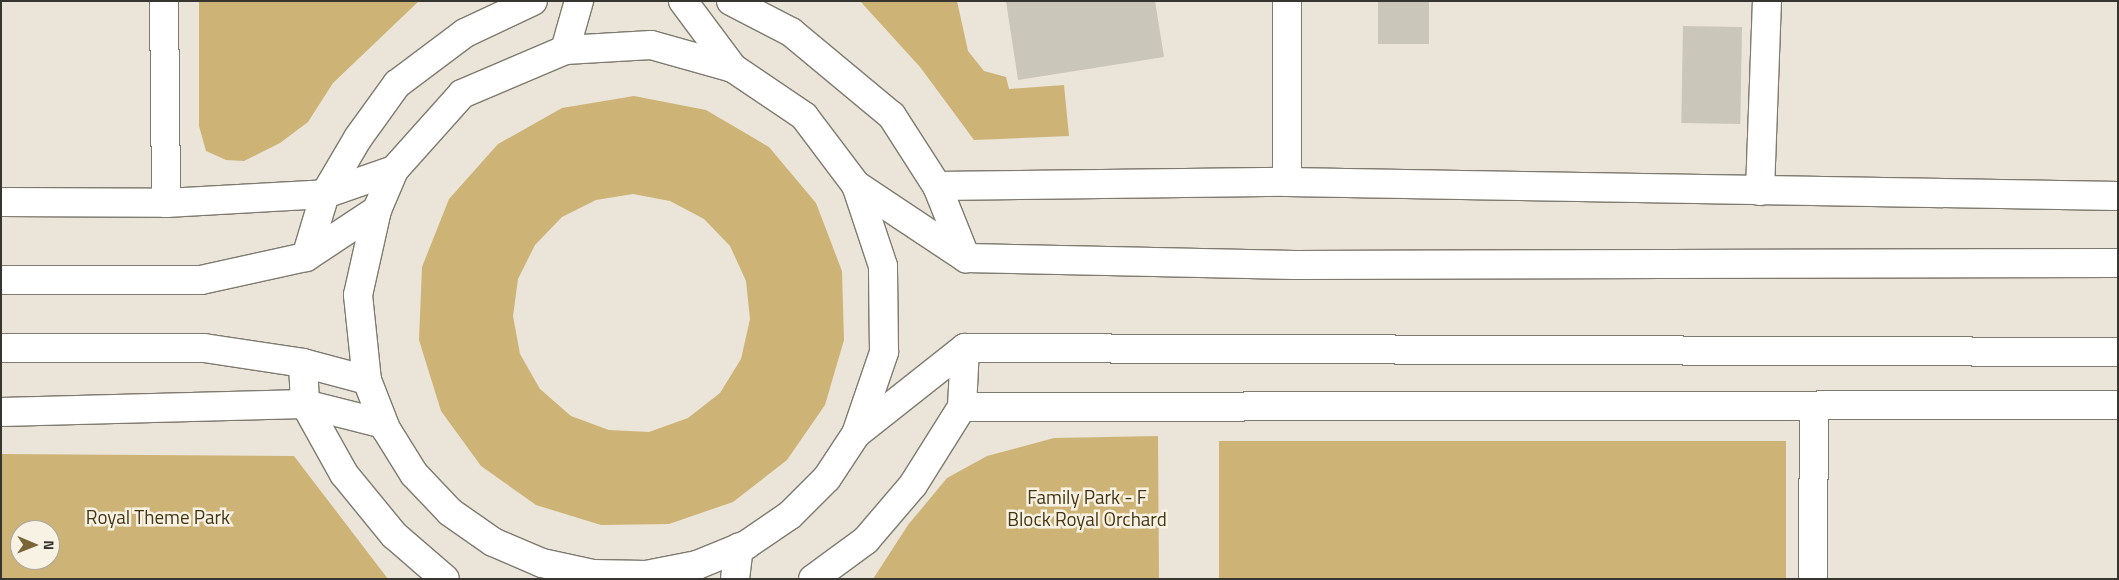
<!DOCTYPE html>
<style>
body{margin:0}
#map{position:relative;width:2119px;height:580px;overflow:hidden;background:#eae5d8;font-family:"Titillium Web",sans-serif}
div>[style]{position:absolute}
.green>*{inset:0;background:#ceb377;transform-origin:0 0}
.building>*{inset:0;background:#cbc6ba;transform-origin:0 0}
.roads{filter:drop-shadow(1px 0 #7f7a6f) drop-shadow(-1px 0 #7f7a6f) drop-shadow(0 1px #7f7a6f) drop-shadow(0 -1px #7f7a6f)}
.minor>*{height:28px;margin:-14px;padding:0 14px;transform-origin:14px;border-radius:14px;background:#fff}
span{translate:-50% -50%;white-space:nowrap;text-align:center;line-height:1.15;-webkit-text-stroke:5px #f8f2e5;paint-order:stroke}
.park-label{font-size:19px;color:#453613}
.frame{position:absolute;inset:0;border:2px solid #373530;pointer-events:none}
.north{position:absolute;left:10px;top:520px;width:50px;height:50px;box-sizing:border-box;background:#f8f2e5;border:1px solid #aba69d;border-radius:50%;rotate:91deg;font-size:14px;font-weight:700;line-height:20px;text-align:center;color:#373530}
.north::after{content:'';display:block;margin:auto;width:18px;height:22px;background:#7a6535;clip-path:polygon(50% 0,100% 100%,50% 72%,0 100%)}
</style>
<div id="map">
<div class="green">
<div style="clip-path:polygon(199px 1px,419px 1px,333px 83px,308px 122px,280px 143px,244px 161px,226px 160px,206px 151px,199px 126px)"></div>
<div style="clip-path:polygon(860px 1px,957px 1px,968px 51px,984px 71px,1006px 77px,1009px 89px,1064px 85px,1069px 136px,974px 140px,920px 67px)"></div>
<div style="clip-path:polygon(evenodd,634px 96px,706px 110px,769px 147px,816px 203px,842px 271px,844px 340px,825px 405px,787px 460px,733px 502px,669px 524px,601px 525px,536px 505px,481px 466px,441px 411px,419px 340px,422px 267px,449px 199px,498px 144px,562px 108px,634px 96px,633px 194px,670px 201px,704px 219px,730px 246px,746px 281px,750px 319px,741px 359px,720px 393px,688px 418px,649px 432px,609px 430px,571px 416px,540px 389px,520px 354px,513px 316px,518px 279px,535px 245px,562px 217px,596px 200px,633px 194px)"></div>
<div style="clip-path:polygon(1158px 436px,1159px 579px,873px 579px,908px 525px,947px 478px,987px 456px,1054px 438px)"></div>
<div style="left:1219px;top:441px;width:567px;height:138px"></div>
<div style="clip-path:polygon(evenodd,1px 454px,294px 456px,388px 579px,1px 579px,1px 454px,20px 530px,50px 530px,50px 560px,20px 560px,20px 530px)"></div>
</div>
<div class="building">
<div style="clip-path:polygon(1006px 1px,1155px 1px,1164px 57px,1018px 80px)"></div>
<div style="left:1378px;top:1px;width:51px;height:43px"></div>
<div style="left:1683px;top:26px;width:59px;height:97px;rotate:1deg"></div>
</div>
<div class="roads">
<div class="minor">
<div style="left:164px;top:1px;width:202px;rotate:89.4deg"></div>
<div style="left:683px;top:1px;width:84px;rotate:53.3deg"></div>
<div style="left:731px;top:1px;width:68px;rotate:27.3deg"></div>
<div style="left:791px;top:32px;width:131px;rotate:39.7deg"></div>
<div style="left:892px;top:116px;width:83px;rotate:57.3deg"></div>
<div style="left:937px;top:186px;width:350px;rotate:-0.7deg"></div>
<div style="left:1287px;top:182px;width:831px;rotate:0.97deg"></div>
<div style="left:565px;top:50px;width:51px;rotate:-74.1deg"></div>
<div style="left:1287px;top:182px;width:181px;rotate:-90deg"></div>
<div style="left:856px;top:185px;width:132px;rotate:33.6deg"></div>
<div style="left:966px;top:258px;width:329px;rotate:1.2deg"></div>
<div style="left:1295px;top:265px;width:823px;rotate:-0.14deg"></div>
<div style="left:937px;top:186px;width:78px;rotate:68.1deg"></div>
<div style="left:1760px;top:191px;width:190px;rotate:-87.9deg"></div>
<div style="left:1px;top:202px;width:165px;rotate:0.3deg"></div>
<div style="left:166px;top:203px;width:159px;rotate:-3.2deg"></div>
<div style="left:325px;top:194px;width:73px;rotate:-19.2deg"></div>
<div style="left:306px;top:257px;width:66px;rotate:-73.2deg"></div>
<div style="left:325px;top:194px;width:65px;rotate:-59.5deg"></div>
<div style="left:358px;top:138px;width:67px;rotate:-54.2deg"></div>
<div style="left:397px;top:84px;width:85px;rotate:-36.9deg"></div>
<div style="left:465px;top:33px;width:75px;rotate:-25.2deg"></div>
<div style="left:1px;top:280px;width:200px"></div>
<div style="left:201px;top:280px;width:107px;rotate:-12.4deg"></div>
<div style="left:306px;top:257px;width:85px;rotate:-33.5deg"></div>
<div style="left:1px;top:348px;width:203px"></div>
<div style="left:204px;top:348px;width:100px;rotate:8.6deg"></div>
<div style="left:303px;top:363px;width:66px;rotate:14.9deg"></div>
<div style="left:303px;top:363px;width:41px;rotate:87.2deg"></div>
<div style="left:305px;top:404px;width:80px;rotate:60.9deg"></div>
<div style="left:344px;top:474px;width:79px;rotate:50.7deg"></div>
<div style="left:394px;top:535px;width:67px;rotate:40.8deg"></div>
<div style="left:962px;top:407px;width:59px;rotate:-87.1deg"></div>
<div style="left:1px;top:412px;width:304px;rotate:-1.5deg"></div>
<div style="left:305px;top:404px;width:81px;rotate:14.2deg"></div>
<div style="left:856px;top:434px;width:87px;rotate:-71.1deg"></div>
<div style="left:884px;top:352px;width:86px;rotate:-90.7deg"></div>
<div style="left:883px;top:266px;width:85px;rotate:-108.4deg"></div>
<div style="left:856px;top:185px;width:86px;rotate:-127deg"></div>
<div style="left:804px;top:116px;width:86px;rotate:-145.9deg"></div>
<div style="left:733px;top:68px;width:85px;rotate:-164.3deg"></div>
<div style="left:651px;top:45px;width:86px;rotate:176.7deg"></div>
<div style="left:565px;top:50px;width:112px;rotate:156.9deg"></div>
<div style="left:462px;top:94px;width:102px;rotate:131.8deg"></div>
<div style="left:394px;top:170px;width:43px;rotate:113deg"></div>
<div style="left:377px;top:210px;width:87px;rotate:102.6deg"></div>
<div style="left:358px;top:295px;width:85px;rotate:84deg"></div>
<div style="left:367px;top:380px;width:53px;rotate:68.8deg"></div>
<div style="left:386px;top:429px;width:53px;rotate:58.1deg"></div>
<div style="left:414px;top:474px;width:52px;rotate:46.5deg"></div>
<div style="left:450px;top:512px;width:52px;rotate:34.9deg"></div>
<div style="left:493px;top:542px;width:53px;rotate:23.2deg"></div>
<div style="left:542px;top:563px;width:52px;rotate:12.2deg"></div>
<div style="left:593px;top:574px;width:53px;rotate:1.1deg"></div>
<div style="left:646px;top:575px;width:52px;rotate:-11.1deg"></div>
<div style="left:697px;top:565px;width:53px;rotate:-22.2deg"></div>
<div style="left:746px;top:545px;width:53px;rotate:-34.3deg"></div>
<div style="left:790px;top:515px;width:52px;rotate:-45deg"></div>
<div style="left:827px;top:478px;width:53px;rotate:-56.6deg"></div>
<div style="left:856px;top:434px;width:139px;rotate:-38.3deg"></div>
<div style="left:965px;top:348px;width:1153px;rotate:0.2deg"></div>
<div style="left:735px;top:579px;width:32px;rotate:-83deg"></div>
<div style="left:813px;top:579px;width:66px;rotate:-36.3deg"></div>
<div style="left:866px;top:540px;width:72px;rotate:-49.5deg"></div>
<div style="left:913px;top:485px;width:92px;rotate:-57.9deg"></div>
<div style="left:962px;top:407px;width:1156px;rotate:-0.1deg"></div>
<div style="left:1813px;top:579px;width:172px;rotate:-89.7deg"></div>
</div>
</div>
<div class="park-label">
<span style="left:1087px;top:508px">Family Park - F<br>Block Royal Orchard</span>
<span style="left:158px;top:517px">Royal Theme Park</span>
</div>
<div class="frame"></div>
<div class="north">N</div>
</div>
